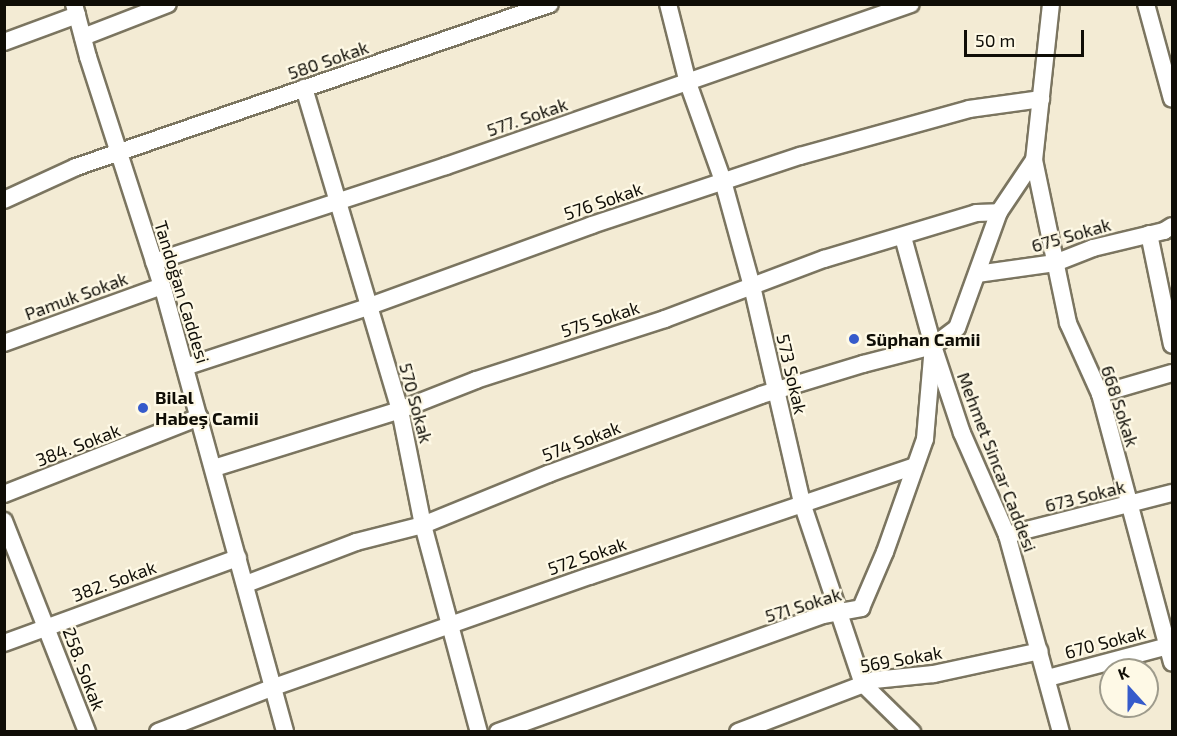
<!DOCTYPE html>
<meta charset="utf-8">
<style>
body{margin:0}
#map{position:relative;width:1177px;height:736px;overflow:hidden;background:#f3ebd4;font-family:"Exo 2",sans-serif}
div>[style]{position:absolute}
.roads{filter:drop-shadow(2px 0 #7b7560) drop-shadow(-2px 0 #7b7560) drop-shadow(0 2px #7b7560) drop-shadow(0 -2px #7b7560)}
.minor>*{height:16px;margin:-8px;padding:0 8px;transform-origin:8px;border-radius:8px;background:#fff}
.dots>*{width:16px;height:16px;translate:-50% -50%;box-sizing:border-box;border:3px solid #fef9e6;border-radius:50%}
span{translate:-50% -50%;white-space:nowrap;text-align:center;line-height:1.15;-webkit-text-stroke:4.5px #fef9e6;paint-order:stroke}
.street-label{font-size:18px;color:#0f0d06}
.poi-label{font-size:18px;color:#0f0d06;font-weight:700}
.left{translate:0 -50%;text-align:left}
.frame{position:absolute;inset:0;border:6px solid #0f0d06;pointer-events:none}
.north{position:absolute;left:1099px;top:658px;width:60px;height:60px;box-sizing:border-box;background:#fef9e6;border:2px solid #9e9b8c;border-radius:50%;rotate:339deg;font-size:16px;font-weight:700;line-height:24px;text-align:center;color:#0f0d06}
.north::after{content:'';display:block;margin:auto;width:21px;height:27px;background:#365bcb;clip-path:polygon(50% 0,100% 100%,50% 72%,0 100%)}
.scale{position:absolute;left:964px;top:30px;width:120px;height:27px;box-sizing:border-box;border:3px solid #0f0d06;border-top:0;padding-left:8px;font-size:18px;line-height:21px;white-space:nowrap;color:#0f0d06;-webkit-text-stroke:4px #fef9e6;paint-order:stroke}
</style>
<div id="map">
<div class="roads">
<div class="minor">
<div style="left:74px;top:4px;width:55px;rotate:75.2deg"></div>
<div style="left:88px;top:57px;width:247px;rotate:72.1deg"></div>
<div style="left:164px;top:292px;width:456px;rotate:74.6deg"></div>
<div style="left:668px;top:4px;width:81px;rotate:75.8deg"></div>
<div style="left:688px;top:83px;width:104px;rotate:70.3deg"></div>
<div style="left:723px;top:181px;width:109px;rotate:74.6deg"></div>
<div style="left:752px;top:286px;width:223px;rotate:77deg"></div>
<div style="left:802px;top:503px;width:191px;rotate:71.4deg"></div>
<div style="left:863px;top:684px;width:69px;rotate:44.4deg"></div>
<div style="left:1051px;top:4px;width:157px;rotate:96.2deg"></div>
<div style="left:1034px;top:160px;width:167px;rotate:78.2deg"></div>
<div style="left:1068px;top:323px;width:78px;rotate:65.7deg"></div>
<div style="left:1100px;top:394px;width:278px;rotate:75deg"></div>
<div style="left:1146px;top:4px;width:98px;rotate:74.7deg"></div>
<div style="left:83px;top:37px;width:91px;rotate:-21.2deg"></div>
<div style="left:4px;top:42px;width:78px;rotate:-20.3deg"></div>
<div style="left:304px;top:88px;width:336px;rotate:73.4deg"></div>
<div style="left:400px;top:410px;width:117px;rotate:78.7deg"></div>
<div style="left:423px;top:525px;width:214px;rotate:74.9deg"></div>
<div style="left:4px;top:200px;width:79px;rotate:-24.6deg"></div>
<div style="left:76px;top:167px;width:501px;rotate:-18.98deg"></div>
<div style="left:1149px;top:234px;width:113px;rotate:78.3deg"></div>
<div style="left:903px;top:237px;width:113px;rotate:74.6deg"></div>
<div style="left:933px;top:346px;width:92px;rotate:71.6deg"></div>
<div style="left:962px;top:433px;width:111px;rotate:66.2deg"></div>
<div style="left:1007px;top:535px;width:204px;rotate:74.7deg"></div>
<div style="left:154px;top:262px;width:307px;rotate:-18.2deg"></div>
<div style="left:446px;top:166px;width:492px;rotate:-19.2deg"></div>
<div style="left:977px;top:274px;width:79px;rotate:-8deg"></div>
<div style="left:1055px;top:263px;width:41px;rotate:-21.5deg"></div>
<div style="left:1093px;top:248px;width:73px;rotate:-13.5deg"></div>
<div style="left:1164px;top:231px;width:9px;rotate:-32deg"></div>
<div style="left:4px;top:343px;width:168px;rotate:-19.8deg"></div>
<div style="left:185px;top:367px;width:192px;rotate:-18.2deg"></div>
<div style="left:367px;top:307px;width:239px;rotate:-20deg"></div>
<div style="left:592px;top:225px;width:219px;rotate:-18.4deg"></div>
<div style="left:800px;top:156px;width:175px;rotate:-15.5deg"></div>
<div style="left:969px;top:109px;width:73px;rotate:-7.9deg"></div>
<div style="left:1100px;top:394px;width:75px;rotate:-16.3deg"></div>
<div style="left:214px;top:468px;width:195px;rotate:-17.3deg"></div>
<div style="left:400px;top:410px;width:82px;rotate:-21.5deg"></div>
<div style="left:476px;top:380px;width:199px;rotate:-17.9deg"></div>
<div style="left:665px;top:319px;width:170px;rotate:-20.7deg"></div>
<div style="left:824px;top:259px;width:159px;rotate:-16.8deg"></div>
<div style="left:976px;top:213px;width:23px;rotate:-2deg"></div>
<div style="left:4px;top:494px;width:210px;rotate:-21.5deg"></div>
<div style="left:4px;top:521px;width:227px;rotate:68.5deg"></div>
<div style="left:1007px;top:535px;width:170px;rotate:-14.3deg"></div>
<div style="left:246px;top:584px;width:118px;rotate:-20.9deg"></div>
<div style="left:356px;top:542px;width:69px;rotate:-14.2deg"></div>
<div style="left:423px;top:525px;width:135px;rotate:-22.2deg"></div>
<div style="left:548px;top:474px;width:227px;rotate:-20.3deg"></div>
<div style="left:761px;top:395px;width:107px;rotate:-16.9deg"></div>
<div style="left:863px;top:364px;width:72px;rotate:-14.4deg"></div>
<div style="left:933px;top:346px;width:30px;rotate:-37deg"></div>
<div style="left:957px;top:328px;width:123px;rotate:-70.1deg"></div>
<div style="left:999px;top:212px;width:63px;rotate:-56.1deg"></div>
<div style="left:4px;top:643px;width:249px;rotate:-20deg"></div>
<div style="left:1048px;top:678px;width:128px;rotate:-14.9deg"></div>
<div style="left:158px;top:732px;width:124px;rotate:-21.2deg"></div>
<div style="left:274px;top:687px;width:335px;rotate:-19.4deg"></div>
<div style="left:590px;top:576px;width:343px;rotate:-18.7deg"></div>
<div style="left:498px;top:732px;width:345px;rotate:-19.8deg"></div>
<div style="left:823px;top:615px;width:39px;rotate:-10deg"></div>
<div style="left:861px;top:608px;width:61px;rotate:-66.8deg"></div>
<div style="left:885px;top:552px;width:120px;rotate:-70.5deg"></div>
<div style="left:925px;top:439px;width:93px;rotate:-85.1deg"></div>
<div style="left:738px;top:732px;width:146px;rotate:-20.9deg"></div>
<div style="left:874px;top:680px;width:60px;rotate:-5.7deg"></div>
<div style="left:934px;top:674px;width:108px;rotate:-12.2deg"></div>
</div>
</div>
<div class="dots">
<div style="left:854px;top:339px;background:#365bcb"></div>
<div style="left:143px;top:408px;background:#365bcb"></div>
</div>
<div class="street-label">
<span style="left:328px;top:60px;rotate:-19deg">580 Sokak</span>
<span style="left:527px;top:117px;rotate:-19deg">577. Sokak</span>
<span style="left:603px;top:201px;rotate:-19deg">576 Sokak</span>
<span style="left:1071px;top:235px;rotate:-16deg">675 Sokak</span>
<span style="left:182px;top:292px;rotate:73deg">Tandoğan Caddesi</span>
<span style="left:76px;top:296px;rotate:-20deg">Pamuk Sokak</span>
<span style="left:600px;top:319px;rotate:-18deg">575 Sokak</span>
<span style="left:792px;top:374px;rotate:77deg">573 Sokak</span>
<span style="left:416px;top:403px;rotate:75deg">570 Sokak</span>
<span style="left:1120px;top:406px;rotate:72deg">668 Sokak</span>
<span style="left:581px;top:441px;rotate:-21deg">574 Sokak</span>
<span style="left:78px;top:445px;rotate:-21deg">384. Sokak</span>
<span style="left:997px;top:462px;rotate:69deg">Mehmet Sincar Caddesi</span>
<span style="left:1085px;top:496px;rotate:-14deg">673 Sokak</span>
<span style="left:587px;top:556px;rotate:-19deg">572 Sokak</span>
<span style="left:114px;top:581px;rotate:-20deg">382. Sokak</span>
<span style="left:803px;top:605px;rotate:-17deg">571 Sokak</span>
<span style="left:1105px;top:642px;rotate:-15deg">670 Sokak</span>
<span style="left:901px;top:659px;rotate:-10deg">569 Sokak</span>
<span style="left:84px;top:669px;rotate:69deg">258. Sokak</span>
</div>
<div class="poi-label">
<span class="left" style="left:866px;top:339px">Süphan Camii</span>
<span class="left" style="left:155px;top:408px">Bilal<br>Habeş Camii</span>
</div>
<div class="frame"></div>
<div class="north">K</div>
<div class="scale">50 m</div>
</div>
